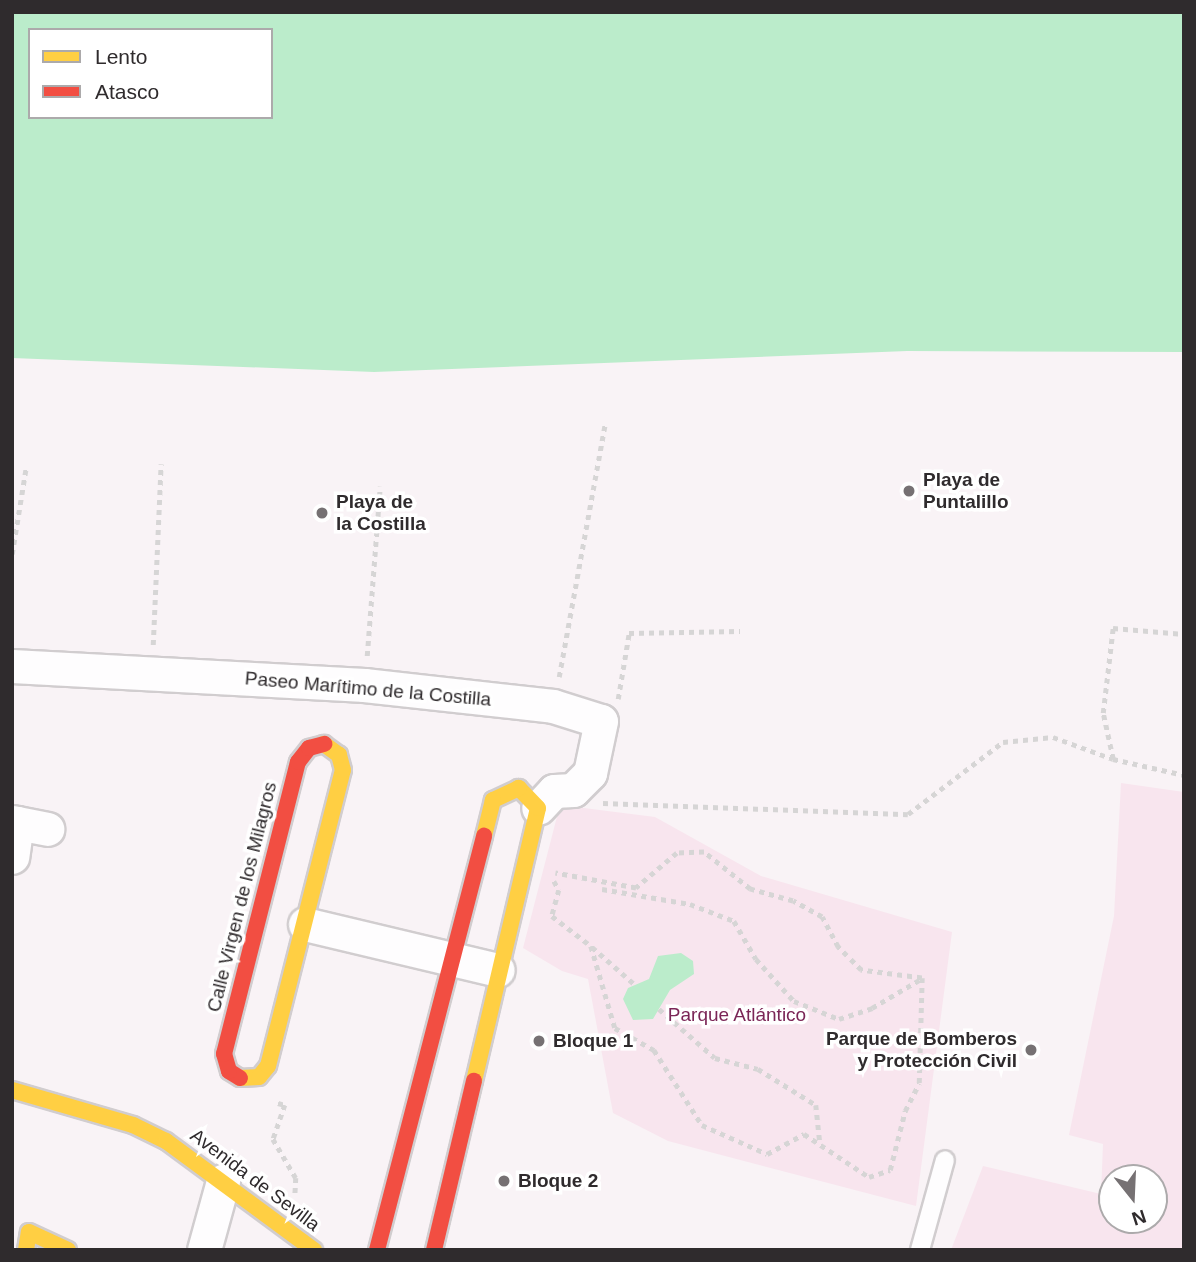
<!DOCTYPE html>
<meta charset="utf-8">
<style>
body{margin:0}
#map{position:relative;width:1196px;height:1262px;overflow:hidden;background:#f9f3f6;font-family:Helvetica,sans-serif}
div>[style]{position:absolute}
.green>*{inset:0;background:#f8e5ee}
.water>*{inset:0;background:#bbeccb}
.path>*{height:4.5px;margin-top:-2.25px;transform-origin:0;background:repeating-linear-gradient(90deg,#d6d5d5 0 5px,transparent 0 10px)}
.roads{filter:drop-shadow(2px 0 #d1cdcf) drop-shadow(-2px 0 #d1cdcf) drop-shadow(0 2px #d1cdcf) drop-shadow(0 -2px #d1cdcf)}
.lane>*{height:18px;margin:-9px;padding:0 9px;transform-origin:9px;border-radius:9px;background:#fefdfe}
.street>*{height:33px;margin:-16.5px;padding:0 16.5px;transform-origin:16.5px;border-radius:16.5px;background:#fefdfe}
.slow>*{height:16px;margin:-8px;padding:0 8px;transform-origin:8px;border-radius:8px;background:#ffcf43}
.jam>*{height:16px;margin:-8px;padding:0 8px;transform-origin:8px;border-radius:8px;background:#f24e42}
.dots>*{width:19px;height:19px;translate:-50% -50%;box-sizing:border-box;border:4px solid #fff;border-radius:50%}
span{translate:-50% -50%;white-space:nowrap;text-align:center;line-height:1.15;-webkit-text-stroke:7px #fff;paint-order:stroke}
.poi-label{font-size:19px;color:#2f2b2d;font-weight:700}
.left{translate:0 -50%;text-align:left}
.right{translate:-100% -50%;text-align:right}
.street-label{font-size:19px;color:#2f2b2d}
.park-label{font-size:19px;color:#7b2657}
.frame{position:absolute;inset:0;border:14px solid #2f2b2d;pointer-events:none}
.legend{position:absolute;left:28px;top:28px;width:245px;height:91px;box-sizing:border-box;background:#fff;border:2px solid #acaaab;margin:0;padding:9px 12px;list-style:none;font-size:21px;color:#2f2b2d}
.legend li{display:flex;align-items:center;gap:14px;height:35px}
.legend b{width:35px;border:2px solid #acaaab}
.north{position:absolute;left:1098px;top:1164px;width:70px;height:70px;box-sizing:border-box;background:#fff;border:2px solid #acaaab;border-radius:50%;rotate:162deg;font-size:19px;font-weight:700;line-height:28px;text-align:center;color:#2f2b2d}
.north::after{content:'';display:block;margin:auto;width:24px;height:32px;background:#767173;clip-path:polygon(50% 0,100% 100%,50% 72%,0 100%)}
</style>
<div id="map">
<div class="green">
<div style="clip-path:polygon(evenodd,1121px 783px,1184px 792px,1184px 1250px,951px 1250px,983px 1166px,1101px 1194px,1103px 1144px,1069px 1135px,1114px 916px,1121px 783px,1112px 1178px,1154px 1178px,1154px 1220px,1112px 1220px,1112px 1178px)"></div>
<div style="clip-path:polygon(560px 805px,655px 817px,761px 876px,952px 932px,916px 1206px,668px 1141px,613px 1113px,588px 979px,562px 971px,523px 948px)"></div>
</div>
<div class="water">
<div style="clip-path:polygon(evenodd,12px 12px,1184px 12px,1184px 352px,907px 351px,374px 372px,12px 358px,12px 12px,30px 30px,271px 30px,271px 117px,30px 117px,30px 30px)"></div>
<div style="clip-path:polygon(681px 953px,693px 961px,694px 974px,670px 990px,653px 1019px,633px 1020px,623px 999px,628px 988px,649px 979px,658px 956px)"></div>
</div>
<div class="path">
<div style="left:12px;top:554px;width:87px;rotate:-80.8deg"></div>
<div style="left:153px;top:645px;width:181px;rotate:-87.5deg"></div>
<div style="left:367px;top:656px;width:170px;rotate:-85.6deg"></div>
<div style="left:559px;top:677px;width:258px;rotate:-79.7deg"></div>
<div style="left:618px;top:699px;width:67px;rotate:-80.5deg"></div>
<div style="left:629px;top:633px;width:111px;rotate:-1deg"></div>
<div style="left:1113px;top:759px;width:47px;rotate:-102.3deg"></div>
<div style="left:1103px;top:713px;width:86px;rotate:-83.3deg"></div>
<div style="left:1113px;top:628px;width:71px;rotate:4.8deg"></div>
<div style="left:603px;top:803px;width:305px;rotate:2.1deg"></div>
<div style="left:908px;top:814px;width:119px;rotate:-37.2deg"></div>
<div style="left:1003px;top:742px;width:50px;rotate:-5.7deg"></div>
<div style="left:1053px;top:737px;width:64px;rotate:20.1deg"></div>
<div style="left:1113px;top:759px;width:73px;rotate:12.7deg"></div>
<div style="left:554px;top:881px;width:10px;rotate:61deg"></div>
<div style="left:559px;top:890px;width:27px;rotate:105deg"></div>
<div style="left:552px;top:916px;width:49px;rotate:37.6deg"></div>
<div style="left:591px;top:946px;width:85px;rotate:73.7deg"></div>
<div style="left:615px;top:1028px;width:45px;rotate:29.4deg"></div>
<div style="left:654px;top:1050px;width:89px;rotate:57.4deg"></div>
<div style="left:702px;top:1125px;width:71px;rotate:24deg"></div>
<div style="left:767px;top:1154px;width:42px;rotate:-28.4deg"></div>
<div style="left:804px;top:1134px;width:78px;rotate:33.5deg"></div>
<div style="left:869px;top:1177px;width:22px;rotate:-18deg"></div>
<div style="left:890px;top:1170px;width:61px;rotate:-75.7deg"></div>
<div style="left:905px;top:1111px;width:31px;rotate:-63deg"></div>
<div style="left:919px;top:1083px;width:105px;rotate:-88.4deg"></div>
<div style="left:922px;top:978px;width:62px;rotate:-172.5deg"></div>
<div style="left:861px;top:970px;width:33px;rotate:-135deg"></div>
<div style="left:838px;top:947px;width:34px;rotate:-118deg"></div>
<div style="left:822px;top:917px;width:33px;rotate:-151deg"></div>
<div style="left:793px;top:901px;width:45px;rotate:-164.4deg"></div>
<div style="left:750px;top:889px;width:59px;rotate:-141.2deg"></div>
<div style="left:704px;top:852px;width:27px;rotate:178deg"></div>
<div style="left:677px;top:853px;width:54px;rotate:139.5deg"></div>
<div style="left:636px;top:888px;width:82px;rotate:-169.5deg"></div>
<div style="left:602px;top:889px;width:89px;rotate:9.7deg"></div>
<div style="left:690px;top:904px;width:47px;rotate:21.1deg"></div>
<div style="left:734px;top:921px;width:44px;rotate:59.9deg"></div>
<div style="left:756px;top:959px;width:57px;rotate:47.9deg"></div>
<div style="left:794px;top:1001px;width:48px;rotate:21.8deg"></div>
<div style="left:839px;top:1019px;width:35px;rotate:-18deg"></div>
<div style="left:872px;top:1008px;width:57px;rotate:-30.6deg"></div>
<div style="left:592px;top:947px;width:55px;rotate:41.3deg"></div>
<div style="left:659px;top:1009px;width:74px;rotate:41.2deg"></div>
<div style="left:715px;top:1058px;width:44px;rotate:14.3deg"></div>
<div style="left:758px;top:1069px;width:68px;rotate:31.8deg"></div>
<div style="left:816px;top:1105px;width:39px;rotate:84deg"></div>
<div style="left:278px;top:1103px;width:7px;rotate:16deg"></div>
<div style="left:285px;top:1105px;width:36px;rotate:109deg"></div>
<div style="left:273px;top:1139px;width:45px;rotate:59.5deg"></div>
<div style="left:296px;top:1178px;width:17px;rotate:93deg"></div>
</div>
<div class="roads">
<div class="lane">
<div style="left:920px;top:1250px;width:93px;rotate:-74.5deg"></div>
</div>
<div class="street">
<div style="left:12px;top:666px;width:353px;rotate:3.1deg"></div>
<div style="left:364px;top:685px;width:190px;rotate:6.3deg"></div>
<div style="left:553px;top:706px;width:50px;rotate:17.4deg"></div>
<div style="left:601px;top:721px;width:53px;rotate:101.9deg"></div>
<div style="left:590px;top:773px;width:24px;rotate:135deg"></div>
<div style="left:573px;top:790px;width:19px;rotate:177deg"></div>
<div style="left:554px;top:791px;width:23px;rotate:133deg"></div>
<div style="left:12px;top:822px;width:5px;rotate:11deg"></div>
<div style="left:17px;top:823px;width:34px;rotate:98deg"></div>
<div style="left:17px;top:823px;width:31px;rotate:11deg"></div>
<div style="left:305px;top:924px;width:198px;rotate:13.4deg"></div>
<div style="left:204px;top:1250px;width:72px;rotate:-74.6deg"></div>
</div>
<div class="slow">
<div style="left:240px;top:1078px;width:19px;rotate:-3deg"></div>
<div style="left:259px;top:1077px;width:14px;rotate:-51deg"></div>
<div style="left:268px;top:1066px;width:305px;rotate:-75.8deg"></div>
<div style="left:343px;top:770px;width:16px;rotate:-105deg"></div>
<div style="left:339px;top:755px;width:19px;rotate:-144deg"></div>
<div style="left:474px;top:1081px;width:280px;rotate:-76.8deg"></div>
<div style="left:538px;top:808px;width:28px;rotate:-134deg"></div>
<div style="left:519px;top:788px;width:29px;rotate:155deg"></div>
<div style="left:493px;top:800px;width:37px;rotate:104deg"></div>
<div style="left:12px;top:1090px;width:126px;rotate:16.1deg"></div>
<div style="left:133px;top:1125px;width:37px;rotate:26deg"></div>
<div style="left:166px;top:1141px;width:184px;rotate:36.4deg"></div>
<div style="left:26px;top:1250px;width:18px;rotate:-81deg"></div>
<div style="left:29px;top:1232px;width:43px;rotate:24.8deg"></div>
</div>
<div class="jam">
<div style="left:240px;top:1078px;width:13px;rotate:-148deg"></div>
<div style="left:229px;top:1071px;width:18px;rotate:-106deg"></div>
<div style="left:224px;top:1054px;width:301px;rotate:-75.8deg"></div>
<div style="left:298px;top:762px;width:18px;rotate:-52deg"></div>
<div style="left:309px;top:748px;width:16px;rotate:-15deg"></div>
<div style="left:377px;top:1250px;width:428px;rotate:-75.5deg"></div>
<div style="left:434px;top:1250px;width:174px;rotate:-76.7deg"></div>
</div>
</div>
<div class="dots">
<div style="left:909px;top:491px;background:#767173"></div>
<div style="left:322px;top:513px;background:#767173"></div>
<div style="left:539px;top:1041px;background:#767173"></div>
<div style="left:1031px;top:1050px;background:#767173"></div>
<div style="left:504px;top:1181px;background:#767173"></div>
</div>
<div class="poi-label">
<span class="left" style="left:923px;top:491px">Playa de<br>Puntalillo</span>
<span class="left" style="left:336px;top:513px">Playa de<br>la Costilla</span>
<span class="right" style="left:1017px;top:1050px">Parque de Bomberos<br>y Protección Civil</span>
<span class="left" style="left:553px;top:1041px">Bloque 1</span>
<span class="left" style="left:518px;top:1181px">Bloque 2</span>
</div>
<div class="street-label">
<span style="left:368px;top:689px;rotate:5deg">Paseo Marítimo de la Costilla</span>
<span style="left:242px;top:897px;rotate:-76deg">Calle Virgen de los Milagros</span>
<span style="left:255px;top:1180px;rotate:37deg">Avenida de Sevilla</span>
</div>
<div class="park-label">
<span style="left:737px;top:1015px">Parque Atlántico</span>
</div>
<div class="frame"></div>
<ul class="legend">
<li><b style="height:9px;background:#ffcf43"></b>Lento</li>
<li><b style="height:9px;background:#f24e42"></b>Atasco</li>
</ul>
<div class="north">N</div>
</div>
